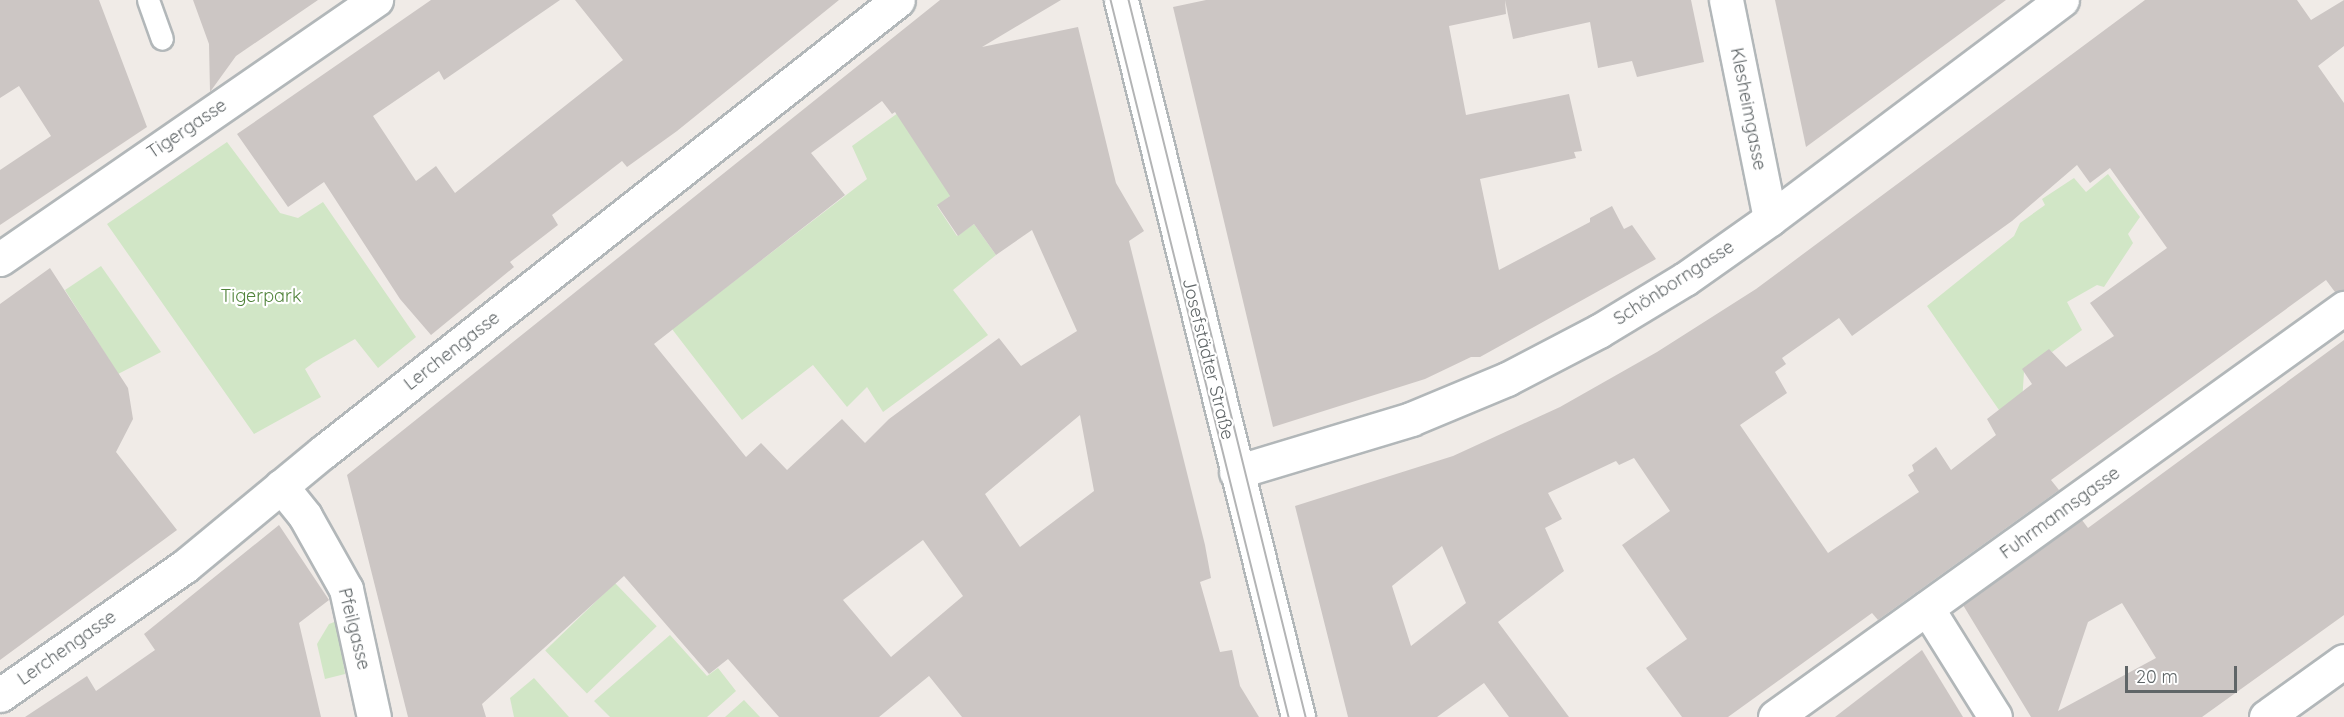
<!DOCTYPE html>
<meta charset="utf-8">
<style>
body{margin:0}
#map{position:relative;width:2344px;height:717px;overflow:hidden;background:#f0ebe7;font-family:Quicksand,sans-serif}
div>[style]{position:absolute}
.green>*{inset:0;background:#d1e6c6;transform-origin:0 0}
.building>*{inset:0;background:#ccc6c4}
.roads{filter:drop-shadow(2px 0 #b2b7b9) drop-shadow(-2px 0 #b2b7b9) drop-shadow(0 2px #b2b7b9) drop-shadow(0 -2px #b2b7b9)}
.service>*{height:21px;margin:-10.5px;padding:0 10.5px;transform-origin:10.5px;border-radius:10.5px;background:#fff}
.minor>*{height:33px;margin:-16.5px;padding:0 16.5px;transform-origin:16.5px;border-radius:16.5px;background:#fff}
.tertiary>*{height:33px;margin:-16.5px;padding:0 16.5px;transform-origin:16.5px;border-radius:16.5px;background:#fff}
.tram>*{height:1.5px;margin:-0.75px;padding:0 0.75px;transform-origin:0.75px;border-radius:0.75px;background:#b3b4b5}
span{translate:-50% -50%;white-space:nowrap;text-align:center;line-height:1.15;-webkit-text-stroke:4.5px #fff;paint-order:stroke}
.street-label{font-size:18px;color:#5f6567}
.park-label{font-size:18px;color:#50833a}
.scale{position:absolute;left:2125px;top:666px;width:112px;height:27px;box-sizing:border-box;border:3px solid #5f6567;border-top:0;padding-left:8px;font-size:18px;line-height:21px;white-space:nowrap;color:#5f6567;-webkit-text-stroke:4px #fff;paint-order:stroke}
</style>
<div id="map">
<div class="green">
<div style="clip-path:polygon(987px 49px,950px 196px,937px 206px,957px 236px,974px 224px,996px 255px,953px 290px,988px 335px,883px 412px,867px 387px,847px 407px,813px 365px,742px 420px,672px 329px,867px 179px,852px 146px)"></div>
<div style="clip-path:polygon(227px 142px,280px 213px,298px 218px,323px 202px,416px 337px,378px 368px,355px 339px,313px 363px,305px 369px,321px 397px,254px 434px,107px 224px)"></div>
<div style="clip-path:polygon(2108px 174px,2140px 217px,2128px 234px,2133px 243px,2104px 287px,2097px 285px,2067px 302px,2082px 330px,2052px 352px,2049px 350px,2024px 372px,2022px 403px,1999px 410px,1927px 306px,2014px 236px,2020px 223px,2045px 205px,2042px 199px,2074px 178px,2086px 192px)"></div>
<div style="clip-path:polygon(101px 266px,161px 352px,118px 374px,65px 290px)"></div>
<div style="left:615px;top:583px;width:60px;height:97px;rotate:46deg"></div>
<div style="clip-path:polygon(337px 621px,345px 674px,325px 679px,317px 644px,329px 624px)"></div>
<div style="clip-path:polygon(670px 635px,707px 676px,718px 668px,736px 691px,707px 717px,610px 717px,594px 701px)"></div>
<div style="clip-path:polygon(534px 678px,569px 717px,514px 717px,510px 698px)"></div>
<div style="clip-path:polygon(744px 700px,760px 717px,725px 717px)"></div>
</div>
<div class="building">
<div style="clip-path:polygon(0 0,99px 0,147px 127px,0 225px,0 170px,51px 136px,19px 86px,0 98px)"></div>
<div style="clip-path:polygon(193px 0,318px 0,236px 56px,210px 92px,209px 44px)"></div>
<div style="clip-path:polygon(431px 0,560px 0,444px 80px,439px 71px,373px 116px,416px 181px,436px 166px,455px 193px,623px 60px,575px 0,839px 0,677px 131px,627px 167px,622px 161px,552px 215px,558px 225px,510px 262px,514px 267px,431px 335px,400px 299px,324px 182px,288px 207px,237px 134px)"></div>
<div style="clip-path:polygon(evenodd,940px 0,1061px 0,982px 47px,1078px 27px,1116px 183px,1144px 231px,1129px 241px,1205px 545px,1211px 578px,1200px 582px,1220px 652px,1232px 650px,1240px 686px,1259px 717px,962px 717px,929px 676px,879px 717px,779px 717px,728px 659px,709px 674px,624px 576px,482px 704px,486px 717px,408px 717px,347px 475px,940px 0,882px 101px,892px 114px,895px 112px,950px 196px,937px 205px,958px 236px,974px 224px,996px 255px,1032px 230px,1077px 331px,1021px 366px,999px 338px,889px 419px,865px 443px,842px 419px,787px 470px,761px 443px,746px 457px,654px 344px,845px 195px,811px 153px,882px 101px,940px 0,1080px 415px,1094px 491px,1020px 547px,985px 494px,1080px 415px,940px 0,923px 540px,963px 596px,891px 657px,843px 600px,923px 540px)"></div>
<div style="clip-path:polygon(1206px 0,1691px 0,1704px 62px,1637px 77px,1632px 61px,1598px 68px,1590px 22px,1513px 39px,1505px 0,1506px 14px,1449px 26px,1466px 115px,1569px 94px,1582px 151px,1574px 152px,1576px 158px,1480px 179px,1499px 270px,1590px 222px,1590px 218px,1612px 206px,1624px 229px,1632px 225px,1656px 259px,1480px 357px,1471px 357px,1425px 379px,1273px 427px,1173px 7px)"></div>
<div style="clip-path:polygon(1775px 0,2006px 0,1806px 147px)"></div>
<div style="clip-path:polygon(evenodd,2145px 0,2297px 0,2311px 20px,2344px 0,2344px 46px,2318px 66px,2344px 103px,2344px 290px,2335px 292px,2326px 280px,2051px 480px,2059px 490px,1878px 620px,1872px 613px,1728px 717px,1682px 717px,1646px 668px,1687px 639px,1622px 545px,1670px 511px,1634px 458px,1619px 465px,1616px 461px,1548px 493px,1562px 519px,1545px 528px,1564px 571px,1498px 622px,1569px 717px,1509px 717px,1484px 683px,1437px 717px,1348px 717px,1295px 506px,1453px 456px,1560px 407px,1657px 352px,1756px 289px,2145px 0,2077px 165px,2090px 183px,2110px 168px,2167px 248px,2090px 303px,2114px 336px,2066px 367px,2049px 349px,2022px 369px,2032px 384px,1987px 419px,1996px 435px,1951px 470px,1936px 447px,1912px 465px,1914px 471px,1908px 475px,1919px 492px,1828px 553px,1740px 425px,1787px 393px,1775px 372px,1786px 364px,1782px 358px,1839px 318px,1852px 336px,2012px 221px,2077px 165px,2145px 0,1442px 546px,1466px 603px,1411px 646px,1392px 586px,1442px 546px)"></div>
<div style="clip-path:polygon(50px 268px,128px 388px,133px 419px,116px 452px,177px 530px,0 660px,0 304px)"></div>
<div style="clip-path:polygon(evenodd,2344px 340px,2344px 615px,2202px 717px,2031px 717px,1963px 605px,2082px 520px,2088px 528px,2344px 340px,2122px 603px,2156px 658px,2058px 711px,2088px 622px,2122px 603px)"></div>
<div style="clip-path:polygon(279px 525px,329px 600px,299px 623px,321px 717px,25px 717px,87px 676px,96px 691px,155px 650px,144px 634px)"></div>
<div style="clip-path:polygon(1922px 650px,1963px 717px,1835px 717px)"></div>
</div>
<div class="roads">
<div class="service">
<div style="left:148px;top:0;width:41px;rotate:70.3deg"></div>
</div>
<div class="minor">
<div style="left:1726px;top:0;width:223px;rotate:78.6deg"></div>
<div style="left:0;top:259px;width:457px;rotate:-34.6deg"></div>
<div style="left:1236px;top:472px;width:183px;rotate:-16.8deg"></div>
<div style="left:1411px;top:419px;width:104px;rotate:-22.6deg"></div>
<div style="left:1507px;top:379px;width:104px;rotate:-27.6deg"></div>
<div style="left:1599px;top:331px;width:100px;rotate:-31.2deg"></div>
<div style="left:1685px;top:279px;width:104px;rotate:-35.2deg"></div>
<div style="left:1770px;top:219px;width:365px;rotate:-36.9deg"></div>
<div style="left:281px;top:486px;width:38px;rotate:51deg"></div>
<div style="left:305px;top:516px;width:84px;rotate:60.7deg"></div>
<div style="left:346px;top:589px;width:131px;rotate:77.7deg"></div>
<div style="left:1927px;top:608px;width:128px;rotate:58deg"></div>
<div style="left:0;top:695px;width:226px;rotate:-34.9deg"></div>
<div style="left:185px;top:566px;width:179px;rotate:-39.6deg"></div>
<div style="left:323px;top:452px;width:731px;rotate:-38.17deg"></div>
<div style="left:1775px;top:717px;width:701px;rotate:-35.71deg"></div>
<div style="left:2266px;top:717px;width:96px;rotate:-35.7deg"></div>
</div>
<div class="tertiary">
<div style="left:1121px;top:0;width:739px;rotate:76.13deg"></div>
</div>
</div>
<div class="tram">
<div style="left:1111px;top:0;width:739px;rotate:76.06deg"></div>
<div style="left:1129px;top:0;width:739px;rotate:76.13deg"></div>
</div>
<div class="street-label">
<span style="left:1748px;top:109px;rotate:79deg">Klesheimgasse</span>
<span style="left:187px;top:129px;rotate:-34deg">Tigergasse</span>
<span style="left:1674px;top:283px;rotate:-33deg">Schönborngasse</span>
<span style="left:452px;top:351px;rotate:-38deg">Lerchengasse</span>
<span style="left:1208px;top:359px;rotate:76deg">Josefstädter Straße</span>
<span style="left:2060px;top:513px;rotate:-36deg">Fuhrmannsgasse</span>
<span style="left:354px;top:629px;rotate:76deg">Pfeilgasse</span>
<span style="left:67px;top:648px;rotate:-35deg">Lerchengasse</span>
</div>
<div class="park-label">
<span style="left:261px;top:296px">Tigerpark</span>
</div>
<div class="scale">20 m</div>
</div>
